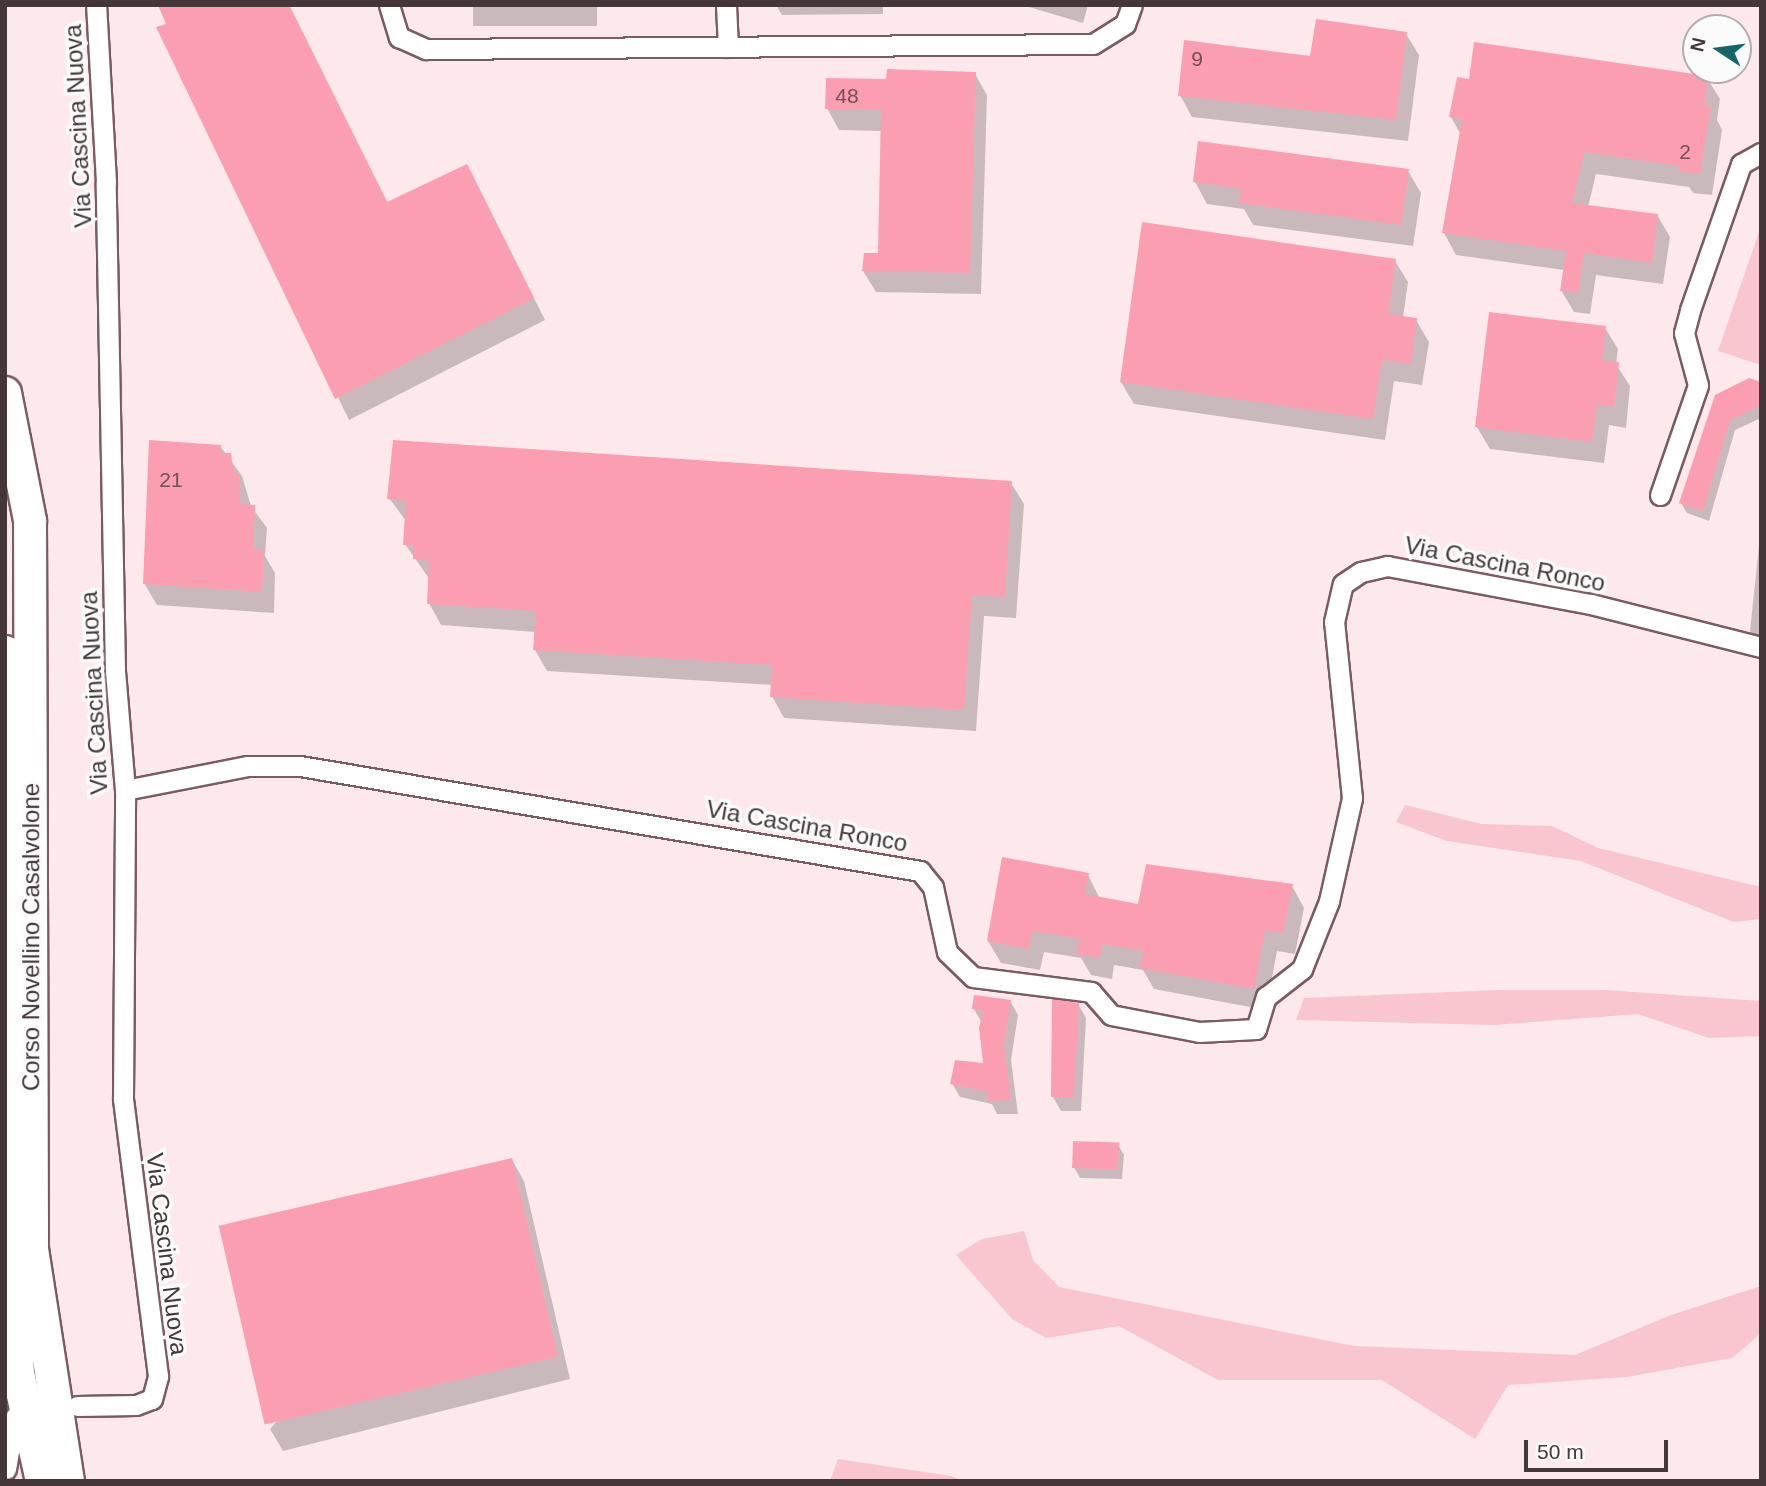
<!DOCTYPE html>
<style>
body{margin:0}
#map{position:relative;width:1766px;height:1486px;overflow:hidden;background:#fde8eb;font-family:Arial,sans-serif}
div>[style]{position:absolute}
.green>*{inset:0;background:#f9c5ce}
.shadow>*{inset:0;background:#0003;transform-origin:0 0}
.building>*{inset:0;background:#fc9eb2;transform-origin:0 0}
.roads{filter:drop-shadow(2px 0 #795c61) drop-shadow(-2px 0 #795c61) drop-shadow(0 2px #795c61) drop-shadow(0 -2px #795c61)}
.minor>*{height:19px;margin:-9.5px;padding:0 9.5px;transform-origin:9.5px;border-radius:9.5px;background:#fff}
.trunk>*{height:32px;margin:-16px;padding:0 16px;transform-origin:16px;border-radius:16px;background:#fff}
span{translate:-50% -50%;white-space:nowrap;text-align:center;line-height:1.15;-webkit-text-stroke:7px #fbfbfb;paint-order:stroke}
.number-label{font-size:21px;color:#725057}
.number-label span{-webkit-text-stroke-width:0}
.street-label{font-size:24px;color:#443639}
.frame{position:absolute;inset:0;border:7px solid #443639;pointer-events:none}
.north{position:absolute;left:1682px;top:14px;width:70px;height:70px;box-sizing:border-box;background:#fbfbfb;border:2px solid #b2acad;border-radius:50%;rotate:283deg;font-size:19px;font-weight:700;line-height:28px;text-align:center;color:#443639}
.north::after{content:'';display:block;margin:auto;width:24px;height:32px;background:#16656a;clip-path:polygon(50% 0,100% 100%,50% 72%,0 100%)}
.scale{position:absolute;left:1524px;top:1440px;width:144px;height:32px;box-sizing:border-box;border:4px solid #443639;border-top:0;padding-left:9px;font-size:21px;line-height:24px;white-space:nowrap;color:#443639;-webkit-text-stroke:5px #fbfbfb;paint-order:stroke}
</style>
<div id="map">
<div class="green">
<div style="clip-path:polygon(1761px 226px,1761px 365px,1718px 351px)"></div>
<div style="clip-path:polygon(1405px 805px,1481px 824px,1552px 826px,1598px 848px,1761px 887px,1761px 919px,1734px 922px,1581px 861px,1447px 841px,1396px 822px)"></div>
<div style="clip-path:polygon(1498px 990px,1606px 990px,1761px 1001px,1761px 1036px,1709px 1038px,1638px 1014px,1494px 1025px,1296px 1020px,1304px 998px)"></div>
<div style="clip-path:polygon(1024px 1231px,1033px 1260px,1059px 1287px,1354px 1346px,1575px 1355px,1671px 1315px,1761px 1286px,1761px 1333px,1732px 1358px,1626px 1377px,1508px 1385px,1475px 1439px,1382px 1380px,1218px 1380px,1119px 1326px,1046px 1338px,1012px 1319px,956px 1255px,982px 1239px)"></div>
<div style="clip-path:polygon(838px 1459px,951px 1476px,963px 1481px,830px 1481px)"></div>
</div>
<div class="shadow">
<div style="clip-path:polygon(289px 5px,388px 204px,478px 188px,545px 320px,349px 420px,158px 28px)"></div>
<div style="left:473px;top:5px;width:124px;height:21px"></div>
<div style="clip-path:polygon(776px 5px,883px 5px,883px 14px,782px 15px)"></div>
<div style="clip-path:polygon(1022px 5px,1088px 5px,1083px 23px)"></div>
<div style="clip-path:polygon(1406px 34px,1419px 55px,1408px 141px,1192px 117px,1180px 95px)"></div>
<div style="clip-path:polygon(975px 74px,987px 95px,981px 294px,876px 292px,863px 271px,880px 255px,882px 131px,839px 130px,827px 108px,887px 81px)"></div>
<div style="clip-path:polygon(1707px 78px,1720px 99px,1717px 120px,1722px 130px,1712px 195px,1693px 193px,1689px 187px,1596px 174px,1588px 207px,1657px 215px,1670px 237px,1663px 284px,1596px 275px,1590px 314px,1574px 312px,1561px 290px,1564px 270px,1456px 255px,1444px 233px,1461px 135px,1451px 117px,1470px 80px)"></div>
<div style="clip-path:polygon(1408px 171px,1421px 193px,1413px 246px,1253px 225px,1244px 209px,1207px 204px,1195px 182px)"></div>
<div style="clip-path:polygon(1395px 261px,1408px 282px,1403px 318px,1416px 320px,1429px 342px,1422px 385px,1394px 381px,1385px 440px,1134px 404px,1121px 382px)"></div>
<div style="clip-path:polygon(1605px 328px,1618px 349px,1616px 364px,1630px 386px,1626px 428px,1609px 425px,1604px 463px,1490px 449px,1477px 427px)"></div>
<div style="clip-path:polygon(1761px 384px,1761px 418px,1735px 430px,1709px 521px,1687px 513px,1681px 503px,1716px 396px)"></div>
<div style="clip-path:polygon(220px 446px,242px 476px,251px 506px,267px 528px,265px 556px,275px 573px,274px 613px,157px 605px,144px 583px)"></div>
<div style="clip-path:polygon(1011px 483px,1024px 504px,1016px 618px,984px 616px,976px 731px,784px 718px,772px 696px,773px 685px,547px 671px,535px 650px,536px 632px,441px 625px,429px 603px,430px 580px,405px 544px,406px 521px,389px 498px)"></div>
<div style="clip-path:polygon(1759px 546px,1761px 546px,1761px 646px,1750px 631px)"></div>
<div style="clip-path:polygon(1088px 875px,1100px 899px,1140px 906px,1292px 886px,1304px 908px,1295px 954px,1277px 951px,1266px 1010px,1154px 989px,1143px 970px,1114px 965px,1112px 979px,1091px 975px,1081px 958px,1044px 952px,1040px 970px,1001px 963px,988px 941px)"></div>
<div style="clip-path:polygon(1010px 1001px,1018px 1015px,1011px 1060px,1018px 1114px,997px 1114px,992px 1104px,960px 1097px,952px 1083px,985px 1065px,982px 1023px,974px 1009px)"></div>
<div style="clip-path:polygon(1078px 1004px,1086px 1018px,1081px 1111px,1061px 1111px,1053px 1097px)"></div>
<div style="clip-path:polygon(1118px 1145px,1124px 1155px,1122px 1179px,1080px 1178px,1074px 1167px)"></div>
<div style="clip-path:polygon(512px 1160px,524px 1181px,570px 1379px,283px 1451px,270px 1429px)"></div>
</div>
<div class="building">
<div style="clip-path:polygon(158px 5px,289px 5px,387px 202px,467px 164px,534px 298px,335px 399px,156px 27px,166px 24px)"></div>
<div style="clip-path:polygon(1316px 19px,1407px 32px,1396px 120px,1178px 96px,1184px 40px,1310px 56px)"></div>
<div style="clip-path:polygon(1474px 42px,1708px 76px,1704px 106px,1711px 106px,1700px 174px,1678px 171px,1680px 166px,1584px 152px,1572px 203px,1658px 214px,1652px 263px,1584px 253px,1578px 293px,1560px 291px,1566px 251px,1442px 233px,1462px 119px,1449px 117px,1457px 77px,1469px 79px)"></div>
<div style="clip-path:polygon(887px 69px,976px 72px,970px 273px,862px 271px,864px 253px,878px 253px,881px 110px,825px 109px,826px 78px,886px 79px)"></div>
<div style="clip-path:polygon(1198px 141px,1409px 169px,1401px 225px,1239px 203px,1241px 189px,1193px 182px)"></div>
<div style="clip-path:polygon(1142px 222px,1396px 259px,1388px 314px,1417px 318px,1411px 364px,1382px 360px,1373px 419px,1120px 382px)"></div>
<div style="clip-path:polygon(1489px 312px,1606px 326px,1602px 360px,1619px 362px,1614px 407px,1597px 404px,1592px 442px,1475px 427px)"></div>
<div style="clip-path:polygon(1749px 378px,1761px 382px,1761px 405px,1730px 420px,1703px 511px,1679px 503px,1715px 395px)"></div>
<div style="clip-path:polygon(149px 440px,221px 445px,220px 453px,231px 453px,233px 469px,239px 476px,240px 504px,255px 505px,253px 549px,264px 549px,262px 592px,143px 584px)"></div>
<div style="clip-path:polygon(393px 440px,1012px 481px,1005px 597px,972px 595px,964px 710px,770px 697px,772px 665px,533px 650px,536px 611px,427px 604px,429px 561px,413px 559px,413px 545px,403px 545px,406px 501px,387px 499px)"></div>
<div style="clip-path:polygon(1002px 857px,1089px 873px,1085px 894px,1138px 904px,1146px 864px,1293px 884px,1283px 933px,1265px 930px,1254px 989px,1140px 968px,1143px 951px,1102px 944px,1100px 958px,1076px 954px,1080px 939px,1032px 931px,1029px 949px,987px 941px)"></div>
<div style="clip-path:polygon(974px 995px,1011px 1000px,1004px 1045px,1011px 1100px,988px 1101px,987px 1092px,950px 1084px,955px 1060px,983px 1063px,979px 1028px,983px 1011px,972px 1009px)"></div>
<div style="clip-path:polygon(1052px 999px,1079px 1003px,1074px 1098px,1051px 1097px)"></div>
<div style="left:1073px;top:1141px;width:46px;height:27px;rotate:2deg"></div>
<div style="left:512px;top:1158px;width:204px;height:301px;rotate:77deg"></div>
</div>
<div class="roads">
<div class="minor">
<div style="left:389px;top:5px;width:34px;rotate:73deg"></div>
<div style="left:399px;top:37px;width:30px;rotate:24deg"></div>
<div style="left:426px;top:49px;width:667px;rotate:-0.43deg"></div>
<div style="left:1093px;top:44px;width:38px;rotate:-32deg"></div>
<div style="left:1125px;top:24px;width:20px;rotate:-70deg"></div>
<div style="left:726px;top:5px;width:42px;rotate:87.3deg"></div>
<div style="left:1660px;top:495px;width:116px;rotate:-70.9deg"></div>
<div style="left:1698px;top:385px;width:54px;rotate:-105.1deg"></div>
<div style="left:1684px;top:333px;width:24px;rotate:-75deg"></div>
<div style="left:1690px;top:310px;width:155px;rotate:-70.7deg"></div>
<div style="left:1741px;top:164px;width:23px;rotate:-29deg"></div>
<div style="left:125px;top:790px;width:124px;rotate:-11.1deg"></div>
<div style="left:247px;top:766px;width:53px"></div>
<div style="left:300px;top:766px;width:629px;rotate:9.61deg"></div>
<div style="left:920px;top:871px;width:21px;rotate:51deg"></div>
<div style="left:933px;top:887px;width:66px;rotate:77.8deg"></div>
<div style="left:947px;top:952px;width:36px;rotate:44deg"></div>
<div style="left:973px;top:977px;width:119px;rotate:7.2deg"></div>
<div style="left:1091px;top:992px;width:30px;rotate:49deg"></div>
<div style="left:1111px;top:1015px;width:90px;rotate:10.9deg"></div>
<div style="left:1199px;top:1032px;width:57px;rotate:-3deg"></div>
<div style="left:1256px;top:1029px;width:34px;rotate:-73deg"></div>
<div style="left:1266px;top:997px;width:46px;rotate:-37.9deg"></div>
<div style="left:1302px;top:969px;width:73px;rotate:-68.3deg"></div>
<div style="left:1329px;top:901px;width:106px;rotate:-77.4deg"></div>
<div style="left:1352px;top:798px;width:177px;rotate:-95.8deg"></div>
<div style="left:1334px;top:622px;width:39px;rotate:-77deg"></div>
<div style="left:1343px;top:584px;width:22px;rotate:-34deg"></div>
<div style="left:1361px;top:572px;width:27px;rotate:-13deg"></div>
<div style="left:1387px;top:566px;width:208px;rotate:10.6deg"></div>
<div style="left:1591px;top:604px;width:175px;rotate:14.2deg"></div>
<div style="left:77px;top:1406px;width:59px;rotate:-1deg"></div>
<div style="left:136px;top:1405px;width:17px;rotate:-21deg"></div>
<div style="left:152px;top:1399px;width:24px;rotate:-75deg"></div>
<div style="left:158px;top:1376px;width:279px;rotate:-97.2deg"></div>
<div style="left:123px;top:1099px;width:309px;rotate:-89.6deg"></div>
<div style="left:125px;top:790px;width:120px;rotate:-94.8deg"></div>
<div style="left:115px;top:670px;width:488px;rotate:-91.1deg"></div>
<div style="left:106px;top:182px;width:177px;rotate:-93.2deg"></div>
<div style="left:6px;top:1469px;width:53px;rotate:-80.2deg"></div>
</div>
<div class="trunk">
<div style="left:5px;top:393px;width:130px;rotate:78.9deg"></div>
<div style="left:30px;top:521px;width:728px;rotate:89.84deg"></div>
<div style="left:32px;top:1249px;width:235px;rotate:81.2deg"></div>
<div style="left:5px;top:652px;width:544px;rotate:89.68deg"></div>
<div style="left:8px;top:1196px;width:177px;rotate:86.8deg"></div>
<div style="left:18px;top:1373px;width:111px;rotate:77.5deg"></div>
</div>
</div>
<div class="number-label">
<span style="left:1197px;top:59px">9</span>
<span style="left:847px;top:96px">48</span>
<span style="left:1685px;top:152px">2</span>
<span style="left:171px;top:480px">21</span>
</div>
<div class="street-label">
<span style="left:78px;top:126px;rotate:-93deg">Via Cascina Nuova</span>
<span style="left:1505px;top:564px;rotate:11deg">Via Cascina Ronco</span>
<span style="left:94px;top:693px;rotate:-93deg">Via Cascina Nuova</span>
<span style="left:807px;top:826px;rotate:10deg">Via Cascina Ronco</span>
<span style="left:31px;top:937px;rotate:-90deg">Corso Novellino Casalvolone</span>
<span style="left:167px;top:1254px;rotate:83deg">Via Cascina Nuova</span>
</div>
<div class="frame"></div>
<div class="north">N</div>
<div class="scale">50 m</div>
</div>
